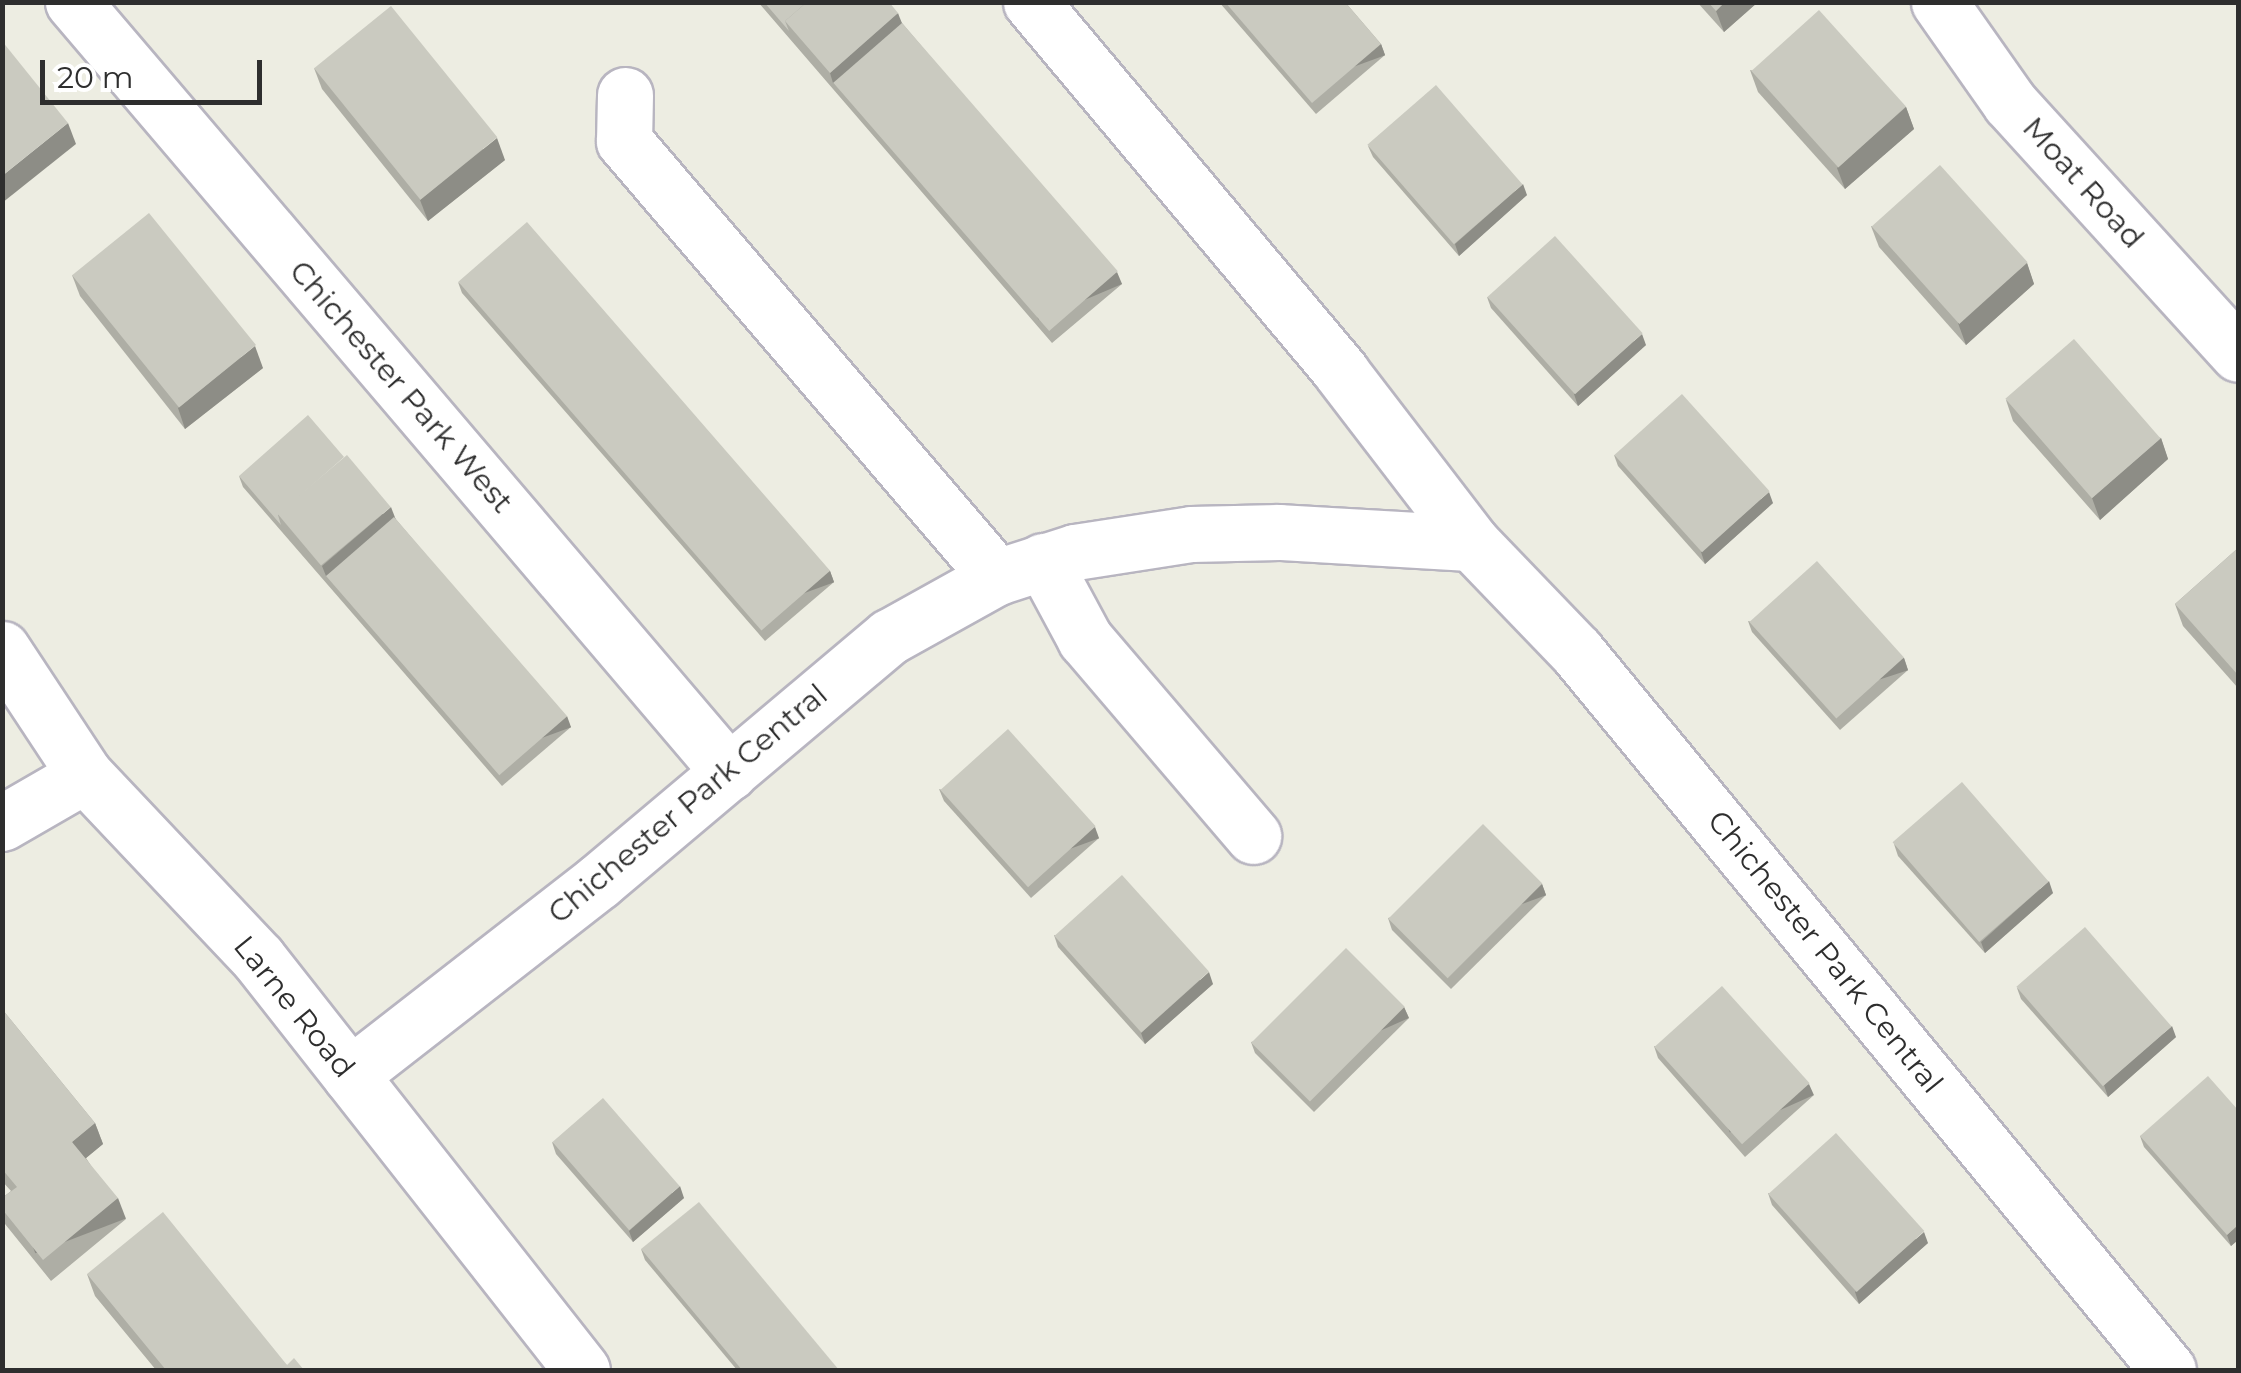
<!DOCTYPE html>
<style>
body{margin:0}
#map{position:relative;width:2241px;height:1373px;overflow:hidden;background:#edede2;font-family:Montserrat,sans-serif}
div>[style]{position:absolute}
.roads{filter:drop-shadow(2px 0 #b8b5c0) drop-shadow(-2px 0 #b8b5c0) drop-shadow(0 2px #b8b5c0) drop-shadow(0 -2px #b8b5c0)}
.minor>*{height:55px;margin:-27.5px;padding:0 27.5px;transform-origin:27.5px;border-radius:27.5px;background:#fff}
.wall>*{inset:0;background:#aeaea5}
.shaded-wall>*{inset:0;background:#8d8d86;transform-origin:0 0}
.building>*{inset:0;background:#cacac0;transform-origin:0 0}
span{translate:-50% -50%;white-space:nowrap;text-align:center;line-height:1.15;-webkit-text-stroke:8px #fff;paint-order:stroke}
.street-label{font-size:30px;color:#2e2e2e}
.frame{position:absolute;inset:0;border:5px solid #2e2e2e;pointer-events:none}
.scale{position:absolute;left:40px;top:60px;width:222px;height:45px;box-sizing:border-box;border:5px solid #2e2e2e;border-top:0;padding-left:12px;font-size:30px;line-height:35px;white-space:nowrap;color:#2e2e2e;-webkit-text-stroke:8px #fff;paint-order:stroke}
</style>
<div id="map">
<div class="roads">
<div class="minor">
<div style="left:73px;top:2px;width:1012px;rotate:49.57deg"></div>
<div style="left:1031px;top:2px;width:483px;rotate:50deg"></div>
<div style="left:1341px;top:372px;width:215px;rotate:52.5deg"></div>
<div style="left:1472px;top:543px;width:150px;rotate:46.1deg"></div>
<div style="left:1576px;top:651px;width:931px;rotate:50.53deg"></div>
<div style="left:1939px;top:2px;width:123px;rotate:54.9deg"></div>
<div style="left:2010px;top:103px;width:339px;rotate:47.7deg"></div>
<div style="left:625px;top:95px;width:46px;rotate:91.2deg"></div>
<div style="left:624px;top:141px;width:574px;rotate:49.45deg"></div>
<div style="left:1043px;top:561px;width:89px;rotate:61.7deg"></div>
<div style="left:1085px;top:639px;width:259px;rotate:49.5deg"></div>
<div style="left:2px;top:649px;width:151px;rotate:56.6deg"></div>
<div style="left:85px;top:775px;width:252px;rotate:46.6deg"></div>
<div style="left:258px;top:958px;width:524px;rotate:51.82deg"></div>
<div style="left:2px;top:823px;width:96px;rotate:-30deg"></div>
<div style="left:350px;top:1075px;width:316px;rotate:-37.9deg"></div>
<div style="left:599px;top:881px;width:379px;rotate:-40.1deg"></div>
<div style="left:889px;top:637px;width:124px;rotate:-29.1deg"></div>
<div style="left:997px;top:577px;width:82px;rotate:-17.8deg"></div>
<div style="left:1075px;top:552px;width:117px;rotate:-8.8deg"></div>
<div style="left:1191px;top:534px;width:88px;rotate:-1.3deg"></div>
<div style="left:1279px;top:532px;width:193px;rotate:3.3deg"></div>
</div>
</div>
<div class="wall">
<div style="clip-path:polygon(758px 2px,889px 2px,902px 23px,1122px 284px,1052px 343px)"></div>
<div style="clip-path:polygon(1219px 2px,1345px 2px,1381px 44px,1385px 55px,1316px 114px)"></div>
<div style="clip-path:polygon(1697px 2px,1758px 2px,1724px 32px)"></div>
<div style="clip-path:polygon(314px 68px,505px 160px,428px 221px,322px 89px)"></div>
<div style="clip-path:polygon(1750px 70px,1906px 107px,1914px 129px,1845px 189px,1758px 92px)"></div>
<div style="clip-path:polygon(1368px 146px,1527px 195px,1459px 256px,1373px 157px)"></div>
<div style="clip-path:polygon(1871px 226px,2027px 263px,2034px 284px,1966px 345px,1879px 247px)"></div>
<div style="clip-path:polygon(72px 275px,263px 368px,185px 429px,80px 296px)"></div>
<div style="clip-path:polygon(458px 282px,830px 571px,834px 582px,765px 641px,462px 293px)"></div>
<div style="clip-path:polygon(1487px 297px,1646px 345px,1578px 406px,1491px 308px)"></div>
<div style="clip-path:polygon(2006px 400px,2161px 438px,2168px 459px,2100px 520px,2013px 421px)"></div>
<div style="clip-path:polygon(1614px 455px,1773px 503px,1705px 564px,1618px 466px)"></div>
<div style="clip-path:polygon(239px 476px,394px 517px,571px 727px,502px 786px,243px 487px)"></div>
<div style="clip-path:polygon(2238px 548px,2238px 688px,2183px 626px,2175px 604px)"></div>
<div style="clip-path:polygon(1748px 621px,1904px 658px,1908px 670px,1840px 730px,1752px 632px)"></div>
<div style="clip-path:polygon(939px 789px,1099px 838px,1031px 898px,944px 801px)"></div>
<div style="clip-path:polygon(1894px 844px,2053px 893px,1985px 953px,1898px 856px)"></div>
<div style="clip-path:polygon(1542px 884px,1546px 895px,1451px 989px,1392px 930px,1388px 918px)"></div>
<div style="clip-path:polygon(1054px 935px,1213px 984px,1145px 1044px,1058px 947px)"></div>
<div style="clip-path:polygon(2017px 988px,2176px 1037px,2108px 1097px,2021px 999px)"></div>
<div style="clip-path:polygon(1404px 1007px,1409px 1018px,1314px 1112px,1255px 1053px,1251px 1042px)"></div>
<div style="clip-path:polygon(2px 1009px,95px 1123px,103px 1144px,86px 1158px,126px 1219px,51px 1281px,5px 1224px,2px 1218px,2px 1198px,11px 1191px,2px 1181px)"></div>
<div style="clip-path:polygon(1654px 1046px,1814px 1095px,1745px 1157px,1658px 1058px)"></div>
<div style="clip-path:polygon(2238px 1110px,2238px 1240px,2231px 1246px,2144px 1147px,2140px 1136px)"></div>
<div style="clip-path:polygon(552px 1142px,684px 1198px,633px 1242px,556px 1154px)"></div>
<div style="clip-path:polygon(1768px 1193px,1928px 1243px,1859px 1304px,1772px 1205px)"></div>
<div style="clip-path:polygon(641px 1249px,839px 1370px,737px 1370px,645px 1260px)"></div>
<div style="clip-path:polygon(87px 1274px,287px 1365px,304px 1370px,156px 1370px,95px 1296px)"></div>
</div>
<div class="shaded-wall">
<div style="clip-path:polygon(1725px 2px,1758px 2px,1724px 32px,1716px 11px)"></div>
<div style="clip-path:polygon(898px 13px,906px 34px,833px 83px,830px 73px)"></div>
<div style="left:1381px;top:44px;width:12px;height:91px;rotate:70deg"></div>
<div style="clip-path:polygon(1906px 107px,1914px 129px,1845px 189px,1837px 168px)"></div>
<div style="clip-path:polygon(68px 123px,76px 144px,2px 203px,2px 176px)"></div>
<div style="clip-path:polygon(497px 138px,505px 160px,428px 221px,420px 200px)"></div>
<div style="clip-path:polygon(1523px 184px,1527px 195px,1459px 256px,1455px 244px)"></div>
<div style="clip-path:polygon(2027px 263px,2034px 284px,1966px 345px,1958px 323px)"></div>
<div style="left:1117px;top:272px;width:13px;height:91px;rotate:67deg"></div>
<div style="clip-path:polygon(1642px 334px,1646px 345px,1578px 406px,1574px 394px)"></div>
<div style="clip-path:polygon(255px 346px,263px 368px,185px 429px,178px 408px)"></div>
<div style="clip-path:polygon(2161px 438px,2168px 459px,2100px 520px,2092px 498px)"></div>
<div style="clip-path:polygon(1769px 492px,1773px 503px,1705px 564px,1701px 552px)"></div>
<div style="clip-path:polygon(391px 507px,399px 528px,326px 576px,322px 566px)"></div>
<div style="left:830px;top:571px;width:12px;height:92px;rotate:70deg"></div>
<div style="left:1904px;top:658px;width:13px;height:92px;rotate:72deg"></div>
<div style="left:567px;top:716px;width:12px;height:91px;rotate:70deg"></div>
<div style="left:1095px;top:827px;width:12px;height:91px;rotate:70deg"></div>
<div style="clip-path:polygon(2049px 881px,2053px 893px,1985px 953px,1981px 942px)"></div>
<div style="left:1542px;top:884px;width:12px;height:133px;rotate:70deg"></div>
<div style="clip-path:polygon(1209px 972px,1213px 984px,1145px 1044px,1141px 1033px)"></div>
<div style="left:1404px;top:1007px;width:12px;height:134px;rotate:66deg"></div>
<div style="clip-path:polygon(2172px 1026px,2176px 1037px,2108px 1097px,2104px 1085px)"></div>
<div style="left:1809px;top:1084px;width:12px;height:92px;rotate:66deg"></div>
<div style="clip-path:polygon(95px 1123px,103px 1144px,80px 1163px,72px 1142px)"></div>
<div style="clip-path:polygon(680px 1186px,684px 1198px,633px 1242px,629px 1231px)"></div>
<div style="left:118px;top:1198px;width:22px;height:97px;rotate:69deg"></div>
<div style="clip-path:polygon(2238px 1225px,2238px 1240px,2231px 1246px,2227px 1235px)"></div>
<div style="clip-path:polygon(1924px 1232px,1928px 1243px,1859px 1304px,1855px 1292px)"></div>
</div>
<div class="building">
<div style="clip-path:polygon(764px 2px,807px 2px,785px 21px,789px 31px)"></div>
<div style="clip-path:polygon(807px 2px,889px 2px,898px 13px,830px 73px,785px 21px)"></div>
<div style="clip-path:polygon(1225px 2px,1345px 2px,1381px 44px,1312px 103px)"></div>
<div style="clip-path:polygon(1708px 2px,1725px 2px,1716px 11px)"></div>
<div style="left:391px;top:6px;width:169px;height:99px;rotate:51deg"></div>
<div style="left:1819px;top:10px;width:130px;height:91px;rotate:48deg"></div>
<div style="left:902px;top:23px;width:329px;height:91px;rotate:49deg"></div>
<div style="clip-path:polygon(2px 41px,68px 123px,2px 176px)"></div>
<div style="left:1436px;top:85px;width:132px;height:91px;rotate:49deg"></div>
<div style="left:1940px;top:165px;width:131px;height:92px;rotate:48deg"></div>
<div style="left:149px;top:213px;width:170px;height:99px;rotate:51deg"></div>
<div style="left:527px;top:222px;width:462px;height:91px;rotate:49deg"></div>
<div style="left:1555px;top:236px;width:131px;height:91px;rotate:48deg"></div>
<div style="left:2074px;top:339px;width:132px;height:91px;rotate:49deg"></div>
<div style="left:1682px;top:394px;width:131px;height:91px;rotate:48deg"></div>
<div style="clip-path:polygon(308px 415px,344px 457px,278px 515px,281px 525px,239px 476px)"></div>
<div style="left:347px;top:455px;width:68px;height:91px;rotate:50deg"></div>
<div style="left:394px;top:517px;width:264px;height:90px;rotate:49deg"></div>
<div style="clip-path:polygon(2238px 548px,2238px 675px,2175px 604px)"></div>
<div style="left:1817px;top:561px;width:130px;height:91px;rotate:48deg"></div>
<div style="left:1008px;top:729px;width:131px;height:91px;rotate:48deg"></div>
<div style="left:1962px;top:782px;width:132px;height:92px;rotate:49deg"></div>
<div style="left:1483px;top:824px;width:84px;height:134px;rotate:45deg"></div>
<div style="left:1122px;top:875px;width:130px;height:91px;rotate:48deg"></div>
<div style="left:2085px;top:927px;width:132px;height:91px;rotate:49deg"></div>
<div style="left:1346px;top:948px;width:83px;height:134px;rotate:45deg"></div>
<div style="left:1722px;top:986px;width:131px;height:91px;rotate:48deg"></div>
<div style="clip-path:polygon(2px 1009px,95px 1123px,72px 1142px,118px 1198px,43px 1260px,2px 1209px,2px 1198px,17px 1187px,2px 1169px)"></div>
<div style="clip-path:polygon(2208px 1076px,2238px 1110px,2238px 1225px,2227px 1235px,2140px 1136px)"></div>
<div style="left:603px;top:1098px;width:117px;height:67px;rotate:49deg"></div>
<div style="left:1836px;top:1133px;width:132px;height:91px;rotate:48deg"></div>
<div style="clip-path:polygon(699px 1202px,839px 1370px,742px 1370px,641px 1249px)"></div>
<div style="clip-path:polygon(163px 1212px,287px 1365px,294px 1358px,304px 1370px,166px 1370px,87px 1274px)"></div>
</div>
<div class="street-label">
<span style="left:2083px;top:183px;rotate:48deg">Moat Road</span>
<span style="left:401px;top:387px;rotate:49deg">Chichester Park West</span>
<span style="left:688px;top:804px;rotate:-40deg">Chichester Park Central</span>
<span style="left:1825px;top:952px;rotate:51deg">Chichester Park Central</span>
<span style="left:294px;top:1007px;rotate:51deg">Larne Road</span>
</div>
<div class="frame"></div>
<div class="scale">20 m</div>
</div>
